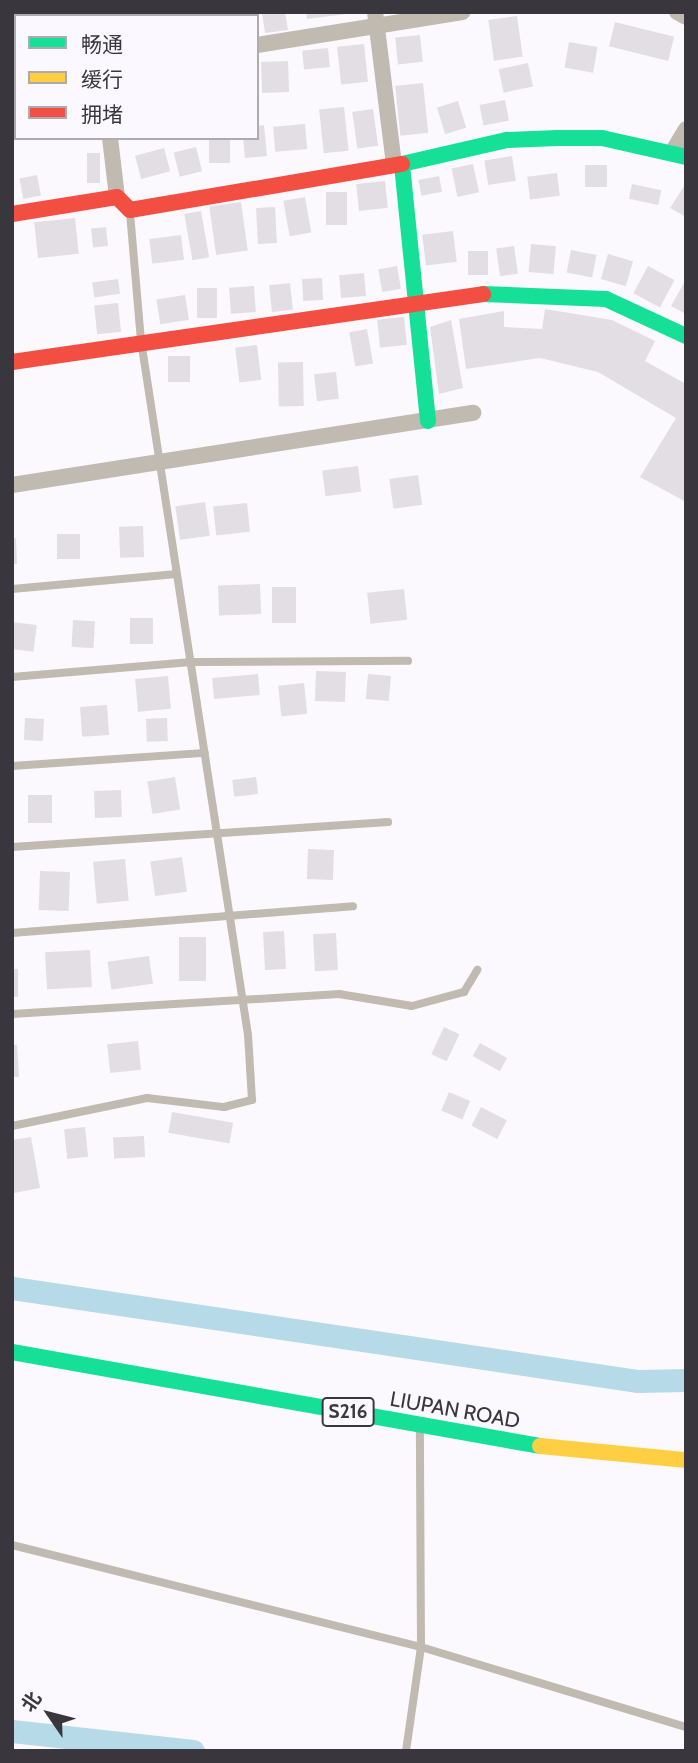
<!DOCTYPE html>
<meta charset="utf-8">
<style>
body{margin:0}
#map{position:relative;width:698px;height:1763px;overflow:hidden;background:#fcf9fe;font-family:Cabin,"Noto Sans SC",sans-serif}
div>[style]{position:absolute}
.canal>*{height:23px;margin:-11.5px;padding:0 11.5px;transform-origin:11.5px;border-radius:11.5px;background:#b7dae8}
.building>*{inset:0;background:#e2dee4;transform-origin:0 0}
.lane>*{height:8px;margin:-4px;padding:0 4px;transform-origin:4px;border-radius:4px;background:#c0bab1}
.street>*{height:16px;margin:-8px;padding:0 8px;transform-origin:8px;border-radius:8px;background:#c0bab1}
.fast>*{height:16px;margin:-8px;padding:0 8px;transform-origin:8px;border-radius:8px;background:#16e098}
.slow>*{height:16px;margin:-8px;padding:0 8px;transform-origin:8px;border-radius:8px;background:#ffcf43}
.jam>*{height:16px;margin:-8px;padding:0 8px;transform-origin:8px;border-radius:8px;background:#f24e42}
span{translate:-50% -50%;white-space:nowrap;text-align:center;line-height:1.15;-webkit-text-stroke:5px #fcf8ff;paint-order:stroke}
.shield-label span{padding:2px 5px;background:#fcf8ff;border:2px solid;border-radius:5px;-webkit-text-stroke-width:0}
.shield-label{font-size:19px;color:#3a363d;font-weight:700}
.street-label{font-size:21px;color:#3a363d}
.frame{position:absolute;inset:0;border:14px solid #3a363d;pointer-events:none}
.legend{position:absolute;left:14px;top:14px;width:245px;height:126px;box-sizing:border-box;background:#fcf8ff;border:2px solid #aeaab1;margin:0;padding:9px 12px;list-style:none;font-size:21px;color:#3a363d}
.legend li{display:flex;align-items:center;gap:14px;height:35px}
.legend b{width:35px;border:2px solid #aeaab1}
.north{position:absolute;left:14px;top:1679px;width:70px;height:70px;-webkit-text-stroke:5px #fcf8ff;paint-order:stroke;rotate:305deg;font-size:19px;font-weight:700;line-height:28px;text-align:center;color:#3a363d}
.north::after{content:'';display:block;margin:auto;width:24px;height:32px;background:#3a363d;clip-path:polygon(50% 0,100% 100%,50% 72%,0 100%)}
</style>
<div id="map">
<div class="canal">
<div style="left:12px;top:1288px;width:633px;rotate:8.45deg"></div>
<div style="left:638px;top:1381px;width:48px;rotate:-1.2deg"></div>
<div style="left:12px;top:1731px;width:182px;rotate:6.3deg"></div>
</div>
<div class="building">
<div style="clip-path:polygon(251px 12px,252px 16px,228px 13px,231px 12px)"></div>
<div style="clip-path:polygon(262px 12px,285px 12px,288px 30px,265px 33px)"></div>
<div style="clip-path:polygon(306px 12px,346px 12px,346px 14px,307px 19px)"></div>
<div style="left:517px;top:16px;width:41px;height:29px;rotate:82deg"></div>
<div style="left:615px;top:22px;width:61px;height:25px;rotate:14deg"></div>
<div style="left:420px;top:35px;width:27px;height:25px;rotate:84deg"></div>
<div style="left:569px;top:42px;width:29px;height:26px;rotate:10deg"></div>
<div style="left:364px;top:44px;width:38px;height:27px;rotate:84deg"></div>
<div style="left:328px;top:48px;width:19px;height:26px;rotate:84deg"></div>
<div style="left:288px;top:61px;width:31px;height:27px;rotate:88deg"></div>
<div style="left:528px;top:63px;width:24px;height:30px;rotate:78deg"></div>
<div style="left:423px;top:83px;width:50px;height:28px;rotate:84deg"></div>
<div style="left:12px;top:94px;width:4px;height:24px"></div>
<div style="left:505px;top:100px;width:21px;height:26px;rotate:79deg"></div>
<div style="left:458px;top:101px;width:28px;height:22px;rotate:73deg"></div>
<div style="left:344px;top:107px;width:44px;height:25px;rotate:84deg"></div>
<div style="left:373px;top:109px;width:37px;height:21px;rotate:82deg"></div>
<div style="left:305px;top:124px;width:25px;height:32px;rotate:85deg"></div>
<div style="clip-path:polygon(264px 125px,267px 156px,245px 158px,243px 138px,257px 138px,257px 126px)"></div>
<div style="left:209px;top:138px;width:21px;height:25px"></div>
<div style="left:196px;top:147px;width:25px;height:23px;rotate:76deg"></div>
<div style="left:164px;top:148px;width:24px;height:30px;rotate:75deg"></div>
<div style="left:87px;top:153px;width:13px;height:30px"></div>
<div style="left:512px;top:156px;width:25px;height:28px;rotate:81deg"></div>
<div style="left:473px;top:164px;width:29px;height:22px;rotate:78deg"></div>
<div style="left:585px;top:165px;width:22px;height:22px"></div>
<div style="left:557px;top:173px;width:23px;height:30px;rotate:83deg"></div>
<div style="left:37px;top:175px;width:21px;height:18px;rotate:79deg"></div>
<div style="left:439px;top:176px;width:16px;height:21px;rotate:79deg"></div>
<div style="left:385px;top:181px;width:27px;height:29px;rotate:84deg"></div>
<div style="clip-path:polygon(686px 183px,686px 217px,670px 208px)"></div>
<div style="left:632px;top:184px;width:30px;height:15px;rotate:12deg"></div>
<div style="left:326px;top:192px;width:21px;height:33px"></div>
<div style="left:305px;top:197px;width:36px;height:22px;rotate:80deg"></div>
<div style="left:241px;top:202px;width:49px;height:32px;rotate:82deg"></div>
<div style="left:275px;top:207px;width:36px;height:19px;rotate:87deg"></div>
<div style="left:201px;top:211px;width:47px;height:17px;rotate:80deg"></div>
<div style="left:75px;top:218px;width:36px;height:41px;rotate:84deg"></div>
<div style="left:106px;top:227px;width:19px;height:15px;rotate:84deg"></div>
<div style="left:453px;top:231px;width:31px;height:31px;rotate:83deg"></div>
<div style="left:181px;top:235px;width:25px;height:32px;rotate:83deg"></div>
<div style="left:531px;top:244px;width:25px;height:28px;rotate:5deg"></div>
<div style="left:514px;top:246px;width:28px;height:18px;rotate:82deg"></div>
<div style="left:571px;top:250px;width:26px;height:23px;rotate:11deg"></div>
<div style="left:468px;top:251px;width:20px;height:24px"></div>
<div style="left:608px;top:254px;width:26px;height:26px;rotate:16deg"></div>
<div style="left:397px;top:266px;width:23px;height:19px;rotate:80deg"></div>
<div style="left:648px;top:266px;width:30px;height:31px;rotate:28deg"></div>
<div style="left:364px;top:273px;width:23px;height:25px;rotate:85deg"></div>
<div style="left:322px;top:278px;width:22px;height:20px;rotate:87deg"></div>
<div style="left:118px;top:279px;width:15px;height:26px;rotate:82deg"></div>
<div style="left:290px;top:283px;width:27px;height:21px;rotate:84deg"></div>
<div style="clip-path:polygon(684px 283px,686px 284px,686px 314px,671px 306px)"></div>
<div style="left:254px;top:286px;width:26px;height:25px;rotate:86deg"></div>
<div style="left:197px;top:288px;width:20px;height:30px"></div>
<div style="left:185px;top:295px;width:25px;height:29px;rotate:81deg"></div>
<div style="left:118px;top:303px;width:29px;height:24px;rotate:84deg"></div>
<div style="clip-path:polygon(545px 309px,612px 320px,655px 341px,645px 361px,686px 384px,686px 502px,640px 477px,676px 418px,598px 372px,540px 358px,466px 369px,459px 319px,504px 311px,504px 327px,542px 329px)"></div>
<div style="left:404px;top:317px;width:28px;height:27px;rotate:84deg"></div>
<div style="clip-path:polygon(451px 320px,463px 388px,439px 394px,430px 327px)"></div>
<div style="left:367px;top:329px;width:35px;height:18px;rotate:80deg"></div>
<div style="left:257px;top:345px;width:35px;height:22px;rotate:83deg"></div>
<div style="left:168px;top:356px;width:22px;height:26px"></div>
<div style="left:303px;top:362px;width:44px;height:25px;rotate:89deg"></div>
<div style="left:336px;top:372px;width:27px;height:22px;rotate:84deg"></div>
<div style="left:358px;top:466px;width:26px;height:36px;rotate:83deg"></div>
<div style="left:418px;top:475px;width:30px;height:29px;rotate:82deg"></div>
<div style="left:205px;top:502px;width:34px;height:30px;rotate:82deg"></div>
<div style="left:247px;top:503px;width:29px;height:34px;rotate:84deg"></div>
<div style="left:143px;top:526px;width:31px;height:24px;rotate:88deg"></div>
<div style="left:57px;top:534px;width:23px;height:25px"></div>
<div style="clip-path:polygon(16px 538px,17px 564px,12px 564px,12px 539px)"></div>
<div style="left:260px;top:584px;width:30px;height:42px;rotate:88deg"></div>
<div style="left:272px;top:587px;width:24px;height:36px"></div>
<div style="left:404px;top:589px;width:31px;height:37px;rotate:84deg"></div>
<div style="left:130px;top:618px;width:23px;height:26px"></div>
<div style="left:73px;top:620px;width:22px;height:27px;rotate:3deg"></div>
<div style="left:12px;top:622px;width:25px;height:27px;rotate:7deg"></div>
<div style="left:316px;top:671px;width:30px;height:30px;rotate:2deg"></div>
<div style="left:258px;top:674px;width:21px;height:46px;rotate:85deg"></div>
<div style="left:368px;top:674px;width:23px;height:25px;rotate:5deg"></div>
<div style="left:168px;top:676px;width:33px;height:33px;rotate:85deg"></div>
<div style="left:304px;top:683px;width:31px;height:26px;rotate:84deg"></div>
<div style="left:107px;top:705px;width:30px;height:27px;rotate:86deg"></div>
<div style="left:25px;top:718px;width:19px;height:22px;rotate:3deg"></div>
<div style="left:167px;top:718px;width:23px;height:21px;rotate:88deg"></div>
<div style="left:175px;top:777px;width:33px;height:28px;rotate:81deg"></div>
<div style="left:256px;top:777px;width:17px;height:24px;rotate:83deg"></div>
<div style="left:121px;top:790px;width:27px;height:27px;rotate:88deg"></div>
<div style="left:28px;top:795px;width:24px;height:28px"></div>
<div style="left:308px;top:849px;width:26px;height:30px;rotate:2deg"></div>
<div style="left:182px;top:857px;width:35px;height:32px;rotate:82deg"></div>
<div style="left:125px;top:859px;width:42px;height:32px;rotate:85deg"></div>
<div style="left:40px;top:871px;width:30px;height:39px;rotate:2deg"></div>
<div style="left:284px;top:931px;width:38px;height:21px;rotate:87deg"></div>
<div style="left:336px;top:933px;width:37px;height:23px;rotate:87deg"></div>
<div style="left:179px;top:937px;width:27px;height:44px"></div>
<div style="left:90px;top:950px;width:37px;height:45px;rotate:87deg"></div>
<div style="left:149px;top:956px;width:28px;height:42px;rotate:82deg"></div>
<div style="left:12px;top:969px;width:6px;height:28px"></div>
<div style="left:444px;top:1027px;width:17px;height:30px;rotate:25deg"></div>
<div style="left:138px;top:1041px;width:29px;height:31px;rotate:84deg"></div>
<div style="left:480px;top:1043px;width:31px;height:15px;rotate:29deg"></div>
<div style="clip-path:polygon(12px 1045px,17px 1045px,19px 1077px,12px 1077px)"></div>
<div style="left:449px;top:1092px;width:23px;height:20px;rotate:23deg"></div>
<div style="left:481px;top:1107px;width:29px;height:21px;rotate:27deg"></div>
<div style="left:172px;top:1112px;width:62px;height:21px;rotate:10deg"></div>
<div style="left:85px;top:1127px;width:30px;height:21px;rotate:84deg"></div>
<div style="left:144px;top:1136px;width:21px;height:31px;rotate:87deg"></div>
<div style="clip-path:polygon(31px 1137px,40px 1188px,14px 1193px,12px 1140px)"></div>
</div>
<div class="lane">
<div style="left:12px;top:589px;width:165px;rotate:-5.2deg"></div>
<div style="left:12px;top:677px;width:180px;rotate:-4.8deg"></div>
<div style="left:191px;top:662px;width:217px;rotate:-0.3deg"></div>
<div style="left:12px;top:766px;width:193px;rotate:-3.9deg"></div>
<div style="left:12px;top:847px;width:377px;rotate:-3.8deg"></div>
<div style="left:12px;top:933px;width:342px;rotate:-4.5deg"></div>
<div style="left:12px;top:1014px;width:328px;rotate:-3.5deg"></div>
<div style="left:339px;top:994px;width:74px;rotate:9.3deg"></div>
<div style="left:412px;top:1006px;width:54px;rotate:-15.1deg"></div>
<div style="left:464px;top:992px;width:26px;rotate:-59deg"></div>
<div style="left:12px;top:1126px;width:138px;rotate:-11.7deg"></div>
<div style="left:147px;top:1098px;width:78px;rotate:6.7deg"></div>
<div style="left:224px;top:1107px;width:29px;rotate:-14deg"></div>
<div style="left:252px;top:1100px;width:65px;rotate:-93.5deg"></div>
<div style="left:248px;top:1035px;width:702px;rotate:-98.76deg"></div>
<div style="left:141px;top:341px;width:128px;rotate:-94.9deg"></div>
<div style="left:12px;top:1545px;width:422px;rotate:14deg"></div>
<div style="left:421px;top:1647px;width:277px;rotate:16.8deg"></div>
<div style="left:406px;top:1751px;width:105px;rotate:-81.8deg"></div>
<div style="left:421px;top:1647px;width:219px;rotate:-90.3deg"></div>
</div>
<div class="street">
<div style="left:96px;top:12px;width:4px;rotate:90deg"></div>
<div style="left:375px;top:12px;width:153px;rotate:82.9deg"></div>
<div style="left:677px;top:12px;width:10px;rotate:29deg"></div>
<div style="left:257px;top:45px;width:208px;rotate:-9.1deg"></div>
<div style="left:12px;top:80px;width:4px;rotate:-14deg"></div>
<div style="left:110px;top:138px;width:59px;rotate:83.2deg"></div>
<div style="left:674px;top:149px;width:23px;rotate:-59deg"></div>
<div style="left:12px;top:485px;width:467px;rotate:-8.9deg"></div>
</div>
<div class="fast">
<div style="left:483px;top:294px;width:123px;rotate:2.3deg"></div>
<div style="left:606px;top:299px;width:88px;rotate:24.8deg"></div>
<div style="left:428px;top:421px;width:258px;rotate:-95.8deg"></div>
<div style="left:402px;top:164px;width:108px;rotate:-12.9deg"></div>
<div style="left:507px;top:140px;width:50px;rotate:-2.3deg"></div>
<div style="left:557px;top:138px;width:45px"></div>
<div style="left:602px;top:138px;width:86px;rotate:12.7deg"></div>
<div style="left:12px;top:1352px;width:536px;rotate:10.09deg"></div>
</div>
<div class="slow">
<div style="left:540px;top:1446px;width:147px;rotate:5.5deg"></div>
</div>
<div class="jam">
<div style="left:12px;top:214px;width:106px;rotate:-9.2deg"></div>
<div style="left:117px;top:197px;width:18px;rotate:45deg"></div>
<div style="left:130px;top:210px;width:276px;rotate:-9.6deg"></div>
<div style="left:12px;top:362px;width:476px;rotate:-8.2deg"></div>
</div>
<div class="shield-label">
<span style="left:348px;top:1412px">S216</span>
</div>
<div class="street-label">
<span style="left:455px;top:1410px;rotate:10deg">LIUPAN ROAD</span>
</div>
<div class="frame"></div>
<ul class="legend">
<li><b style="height:9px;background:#16e098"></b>畅通</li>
<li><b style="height:9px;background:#ffcf43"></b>缓行</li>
<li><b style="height:9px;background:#f24e42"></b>拥堵</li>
</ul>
<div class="north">北</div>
</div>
